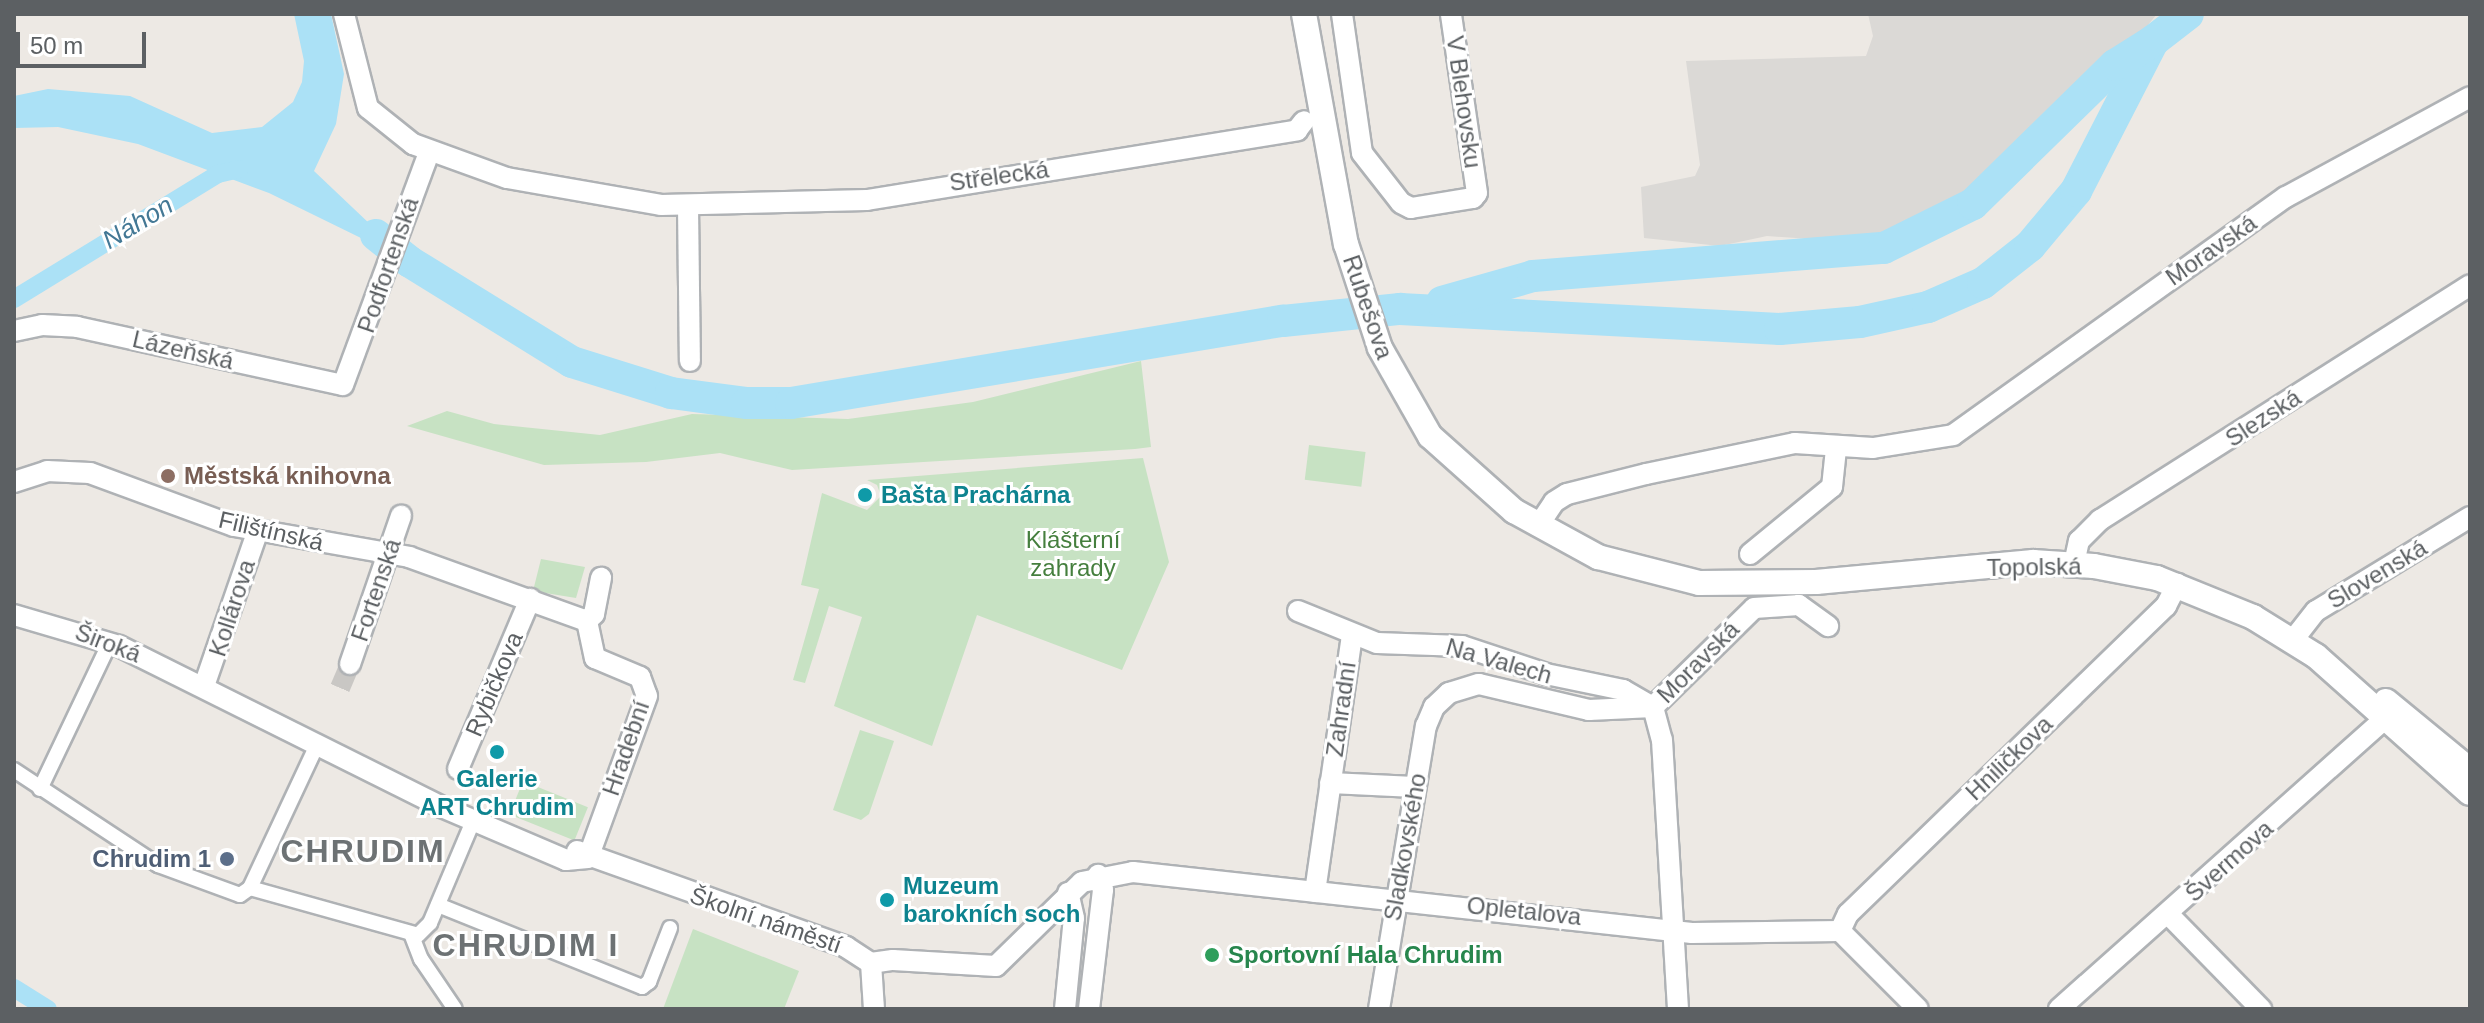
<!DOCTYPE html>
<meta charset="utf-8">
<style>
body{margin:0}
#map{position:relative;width:2484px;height:1023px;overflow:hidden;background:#ede9e4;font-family:Helvetica,sans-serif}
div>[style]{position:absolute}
.industrial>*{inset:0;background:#dbd9d6}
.green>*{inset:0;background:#c7e2c3;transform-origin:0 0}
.water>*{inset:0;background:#abe1f6}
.canal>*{height:18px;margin:-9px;padding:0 9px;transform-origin:9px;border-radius:9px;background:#abe1f6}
.river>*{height:32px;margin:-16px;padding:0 16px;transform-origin:16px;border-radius:16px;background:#abe1f6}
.minor-tunnel>*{height:20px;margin-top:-10px;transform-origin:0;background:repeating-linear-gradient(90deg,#c9c7c4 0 20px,transparent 0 30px)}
.roads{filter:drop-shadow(2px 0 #afb2b5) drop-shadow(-2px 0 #afb2b5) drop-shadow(0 2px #afb2b5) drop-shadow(0 -2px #afb2b5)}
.pedestrian>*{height:14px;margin:-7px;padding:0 7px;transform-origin:7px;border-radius:7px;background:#fff}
.minor>*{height:20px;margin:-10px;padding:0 10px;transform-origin:10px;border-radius:10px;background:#fff}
.tertiary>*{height:24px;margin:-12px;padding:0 12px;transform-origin:12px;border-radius:12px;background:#fff}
.dots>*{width:22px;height:22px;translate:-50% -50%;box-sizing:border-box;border:4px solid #fff;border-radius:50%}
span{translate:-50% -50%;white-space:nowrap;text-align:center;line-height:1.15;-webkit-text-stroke:6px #fff;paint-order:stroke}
.street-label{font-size:24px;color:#5c6063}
.education-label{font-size:24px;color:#785e54;font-weight:700}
.left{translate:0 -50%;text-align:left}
.culture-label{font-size:24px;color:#0d838f;font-weight:700}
.park-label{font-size:24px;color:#457f3e}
.service-label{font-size:24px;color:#4e5e75;font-weight:700}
.right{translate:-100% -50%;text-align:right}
.leisure-label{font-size:24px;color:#27864d;font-weight:700}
.water-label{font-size:26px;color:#437895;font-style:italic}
.district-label{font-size:32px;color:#6d7274;font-weight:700;letter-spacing:2px}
.frame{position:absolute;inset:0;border:16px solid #5c6063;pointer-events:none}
.scale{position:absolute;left:16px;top:32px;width:130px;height:36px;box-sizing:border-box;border:4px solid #5c6063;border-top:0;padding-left:10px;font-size:24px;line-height:28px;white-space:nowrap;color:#5c6063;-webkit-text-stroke:6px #fff;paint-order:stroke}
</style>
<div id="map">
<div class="industrial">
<div style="clip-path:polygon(1868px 14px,2157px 14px,2083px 104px,2001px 175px,1954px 205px,1869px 237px,1840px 241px,1767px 236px,1720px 246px,1644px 238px,1641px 187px,1695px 176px,1700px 165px,1686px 61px,1866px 56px,1873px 36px)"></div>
</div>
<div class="green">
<div style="clip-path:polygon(1141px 361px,1151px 447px,1135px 449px,792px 470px,720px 453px,646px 462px,544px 465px,407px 426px,447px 411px,494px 424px,600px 435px,692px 414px,848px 419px,973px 402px)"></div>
<div style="left:1309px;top:445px;width:57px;height:35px;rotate:7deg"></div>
<div style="clip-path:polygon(1143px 458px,1169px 562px,1122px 670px,977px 615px,932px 746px,834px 706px,862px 617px,829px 606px,805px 683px,793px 680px,819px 589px,801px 585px,822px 493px,867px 510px,881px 496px,877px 485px,867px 480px)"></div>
<div style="clip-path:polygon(541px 559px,585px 567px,576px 598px,533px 591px)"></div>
<div style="clip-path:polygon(860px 730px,894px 741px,869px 814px,861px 820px,833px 810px)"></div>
<div style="left:523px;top:781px;width:70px;height:36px;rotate:22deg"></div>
<div style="clip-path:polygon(693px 929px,799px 971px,784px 1009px,663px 1009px)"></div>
</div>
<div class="water">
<div style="clip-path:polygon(294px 14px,331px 14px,344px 74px,336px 124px,314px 171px,410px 262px,269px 193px,138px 144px,58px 127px,14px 128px,14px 96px,48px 89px,130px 96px,212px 133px,262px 127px,293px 102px,302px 82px,304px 61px)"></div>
</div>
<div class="canal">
<div style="left:14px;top:299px;width:239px;rotate:-31.5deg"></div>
<div style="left:218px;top:174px;width:22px;rotate:-13deg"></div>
<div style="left:14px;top:988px;width:40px;rotate:32deg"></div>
</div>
<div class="river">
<div style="left:376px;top:235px;width:43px;rotate:38.5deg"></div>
<div style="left:410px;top:262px;width:190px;rotate:31.7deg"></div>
<div style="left:572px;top:362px;width:104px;rotate:17.4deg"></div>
<div style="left:671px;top:393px;width:77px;rotate:7.5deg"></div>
<div style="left:747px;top:403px;width:44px"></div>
<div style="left:791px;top:403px;width:499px;rotate:-9.5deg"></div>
<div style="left:1283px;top:321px;width:118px;rotate:-5.9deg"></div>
<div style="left:1400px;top:309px;width:381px;rotate:3deg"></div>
<div style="left:1780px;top:329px;width:80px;rotate:-5deg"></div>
<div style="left:1860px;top:322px;width:70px;rotate:-12.4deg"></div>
<div style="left:1928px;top:307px;width:60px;rotate:-23.6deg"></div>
<div style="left:1983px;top:283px;width:60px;rotate:-38.2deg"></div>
<div style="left:2030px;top:246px;width:72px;rotate:-50.1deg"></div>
<div style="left:2076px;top:191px;width:169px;rotate:-62.8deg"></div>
<div style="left:2153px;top:41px;width:44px;rotate:-37.6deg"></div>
<div style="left:1442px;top:302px;width:95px;rotate:-15.9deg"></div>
<div style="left:1533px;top:276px;width:352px;rotate:-4.6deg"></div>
<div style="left:1884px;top:248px;width:99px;rotate:-26.3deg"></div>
<div style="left:1973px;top:204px;width:199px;rotate:-44.4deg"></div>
<div style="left:2115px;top:65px;width:45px;rotate:-32.3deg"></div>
</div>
<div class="minor-tunnel">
<div style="left:340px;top:688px;width:26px;rotate:-67deg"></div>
</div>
<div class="roads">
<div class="pedestrian">
<div style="left:14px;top:770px;width:173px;rotate:33.4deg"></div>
<div style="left:158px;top:865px;width:87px;rotate:20.1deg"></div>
<div style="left:240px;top:895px;width:12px;rotate:-35deg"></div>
<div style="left:250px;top:888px;width:158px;rotate:-64.9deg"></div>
<div style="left:40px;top:789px;width:163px;rotate:-64.5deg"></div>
<div style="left:250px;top:888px;width:174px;rotate:15.6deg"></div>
<div style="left:418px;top:935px;width:17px;rotate:-45deg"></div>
<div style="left:430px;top:923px;width:111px;rotate:-67.1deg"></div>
<div style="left:438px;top:905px;width:220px;rotate:21.9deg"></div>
<div style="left:642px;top:987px;width:9px;rotate:-36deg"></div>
<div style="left:649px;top:982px;width:58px;rotate:-68.7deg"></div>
<div style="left:412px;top:936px;width:25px;rotate:69deg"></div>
<div style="left:421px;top:959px;width:60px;rotate:55.8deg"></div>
</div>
<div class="minor">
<div style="left:344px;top:14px;width:97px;rotate:75.7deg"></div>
<div style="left:368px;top:108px;width:58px;rotate:38.7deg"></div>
<div style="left:413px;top:144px;width:100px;rotate:19.9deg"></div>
<div style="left:507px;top:178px;width:156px;rotate:9.9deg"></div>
<div style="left:661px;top:205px;width:206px;rotate:-1.4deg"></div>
<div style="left:867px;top:200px;width:436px;rotate:-9.2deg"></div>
<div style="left:1297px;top:130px;width:11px;rotate:-52deg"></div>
<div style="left:1342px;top:14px;width:140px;rotate:81.8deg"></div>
<div style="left:1362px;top:153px;width:63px;rotate:52deg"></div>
<div style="left:1401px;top:203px;width:11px;rotate:27deg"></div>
<div style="left:1411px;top:208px;width:63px;rotate:-9.2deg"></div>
<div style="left:1473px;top:198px;width:6px;rotate:-51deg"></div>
<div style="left:1477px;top:193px;width:181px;rotate:-98.3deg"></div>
<div style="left:688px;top:206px;width:155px;rotate:89.3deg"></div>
<div style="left:14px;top:331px;width:29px;rotate:-12deg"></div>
<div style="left:42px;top:325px;width:35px;rotate:3deg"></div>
<div style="left:77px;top:327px;width:272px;rotate:12.3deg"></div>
<div style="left:343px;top:385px;width:248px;rotate:-69.7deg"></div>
<div style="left:14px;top:482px;width:35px;rotate:-18deg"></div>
<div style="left:47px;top:471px;width:43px;rotate:2.7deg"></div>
<div style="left:90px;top:473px;width:153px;rotate:20.2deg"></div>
<div style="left:234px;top:526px;width:178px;rotate:10deg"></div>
<div style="left:409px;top:557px;width:189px;rotate:19.8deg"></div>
<div style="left:1538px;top:526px;width:29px;rotate:-56deg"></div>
<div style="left:1554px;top:502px;width:15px;rotate:-32deg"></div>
<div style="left:1567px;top:494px;width:81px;rotate:-14.2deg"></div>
<div style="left:1646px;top:474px;width:152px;rotate:-11.8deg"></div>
<div style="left:1795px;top:443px;width:78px;rotate:3.7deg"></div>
<div style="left:1873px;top:448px;width:81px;rotate:-9.2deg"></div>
<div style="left:1953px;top:435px;width:409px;rotate:-35.6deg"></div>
<div style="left:2286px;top:197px;width:209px;rotate:-28.5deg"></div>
<div style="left:1750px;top:554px;width:106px;rotate:-39.3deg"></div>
<div style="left:1832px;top:487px;width:38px;rotate:-84deg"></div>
<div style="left:2074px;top:564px;width:24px;rotate:-78deg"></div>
<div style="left:2079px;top:541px;width:30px;rotate:-45deg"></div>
<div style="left:2100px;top:520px;width:438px;rotate:-32.4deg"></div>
<div style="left:1298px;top:611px;width:85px;rotate:22.1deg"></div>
<div style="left:1377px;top:643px;width:85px;rotate:2deg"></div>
<div style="left:1462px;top:646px;width:89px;rotate:18.4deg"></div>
<div style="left:1546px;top:674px;width:79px;rotate:11.7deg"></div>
<div style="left:1623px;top:690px;width:34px;rotate:30deg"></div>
<div style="left:1653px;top:707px;width:141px;rotate:-44.4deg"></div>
<div style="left:1754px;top:608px;width:45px;rotate:-3.8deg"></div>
<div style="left:1799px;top:605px;width:36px;rotate:36deg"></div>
<div style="left:14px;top:615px;width:109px;rotate:16.4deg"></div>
<div style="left:119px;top:646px;width:361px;rotate:26.5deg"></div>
<div style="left:442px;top:807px;width:135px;rotate:23.1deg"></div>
<div style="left:566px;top:860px;width:22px;rotate:-5deg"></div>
<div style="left:587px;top:621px;width:38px;rotate:78deg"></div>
<div style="left:595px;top:658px;width:49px;rotate:22.9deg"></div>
<div style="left:640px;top:677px;width:20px;rotate:70deg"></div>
<div style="left:647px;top:696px;width:172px;rotate:110deg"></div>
<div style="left:587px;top:621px;width:10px;rotate:-45deg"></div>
<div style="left:594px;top:614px;width:37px;rotate:-79deg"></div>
<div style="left:2293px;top:640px;width:37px;rotate:-52deg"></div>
<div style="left:2316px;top:611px;width:180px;rotate:-31.4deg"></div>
<div style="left:350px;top:664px;width:157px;rotate:-71deg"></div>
<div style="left:204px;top:686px;width:165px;rotate:-70.9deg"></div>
<div style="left:458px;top:769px;width:185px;rotate:-67deg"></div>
<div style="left:1330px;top:783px;width:85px;rotate:2.7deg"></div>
<div style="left:577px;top:851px;width:286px;rotate:19.6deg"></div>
<div style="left:846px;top:947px;width:30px;rotate:33deg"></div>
<div style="left:1315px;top:892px;width:260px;rotate:-81.8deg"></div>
<div style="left:2169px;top:915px;width:132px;rotate:45.6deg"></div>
<div style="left:1840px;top:931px;width:19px;rotate:-65deg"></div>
<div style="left:1848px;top:914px;width:443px;rotate:-44.1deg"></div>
<div style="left:2166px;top:606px;width:25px;rotate:-63deg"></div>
<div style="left:871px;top:963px;width:22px;rotate:-8deg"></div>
<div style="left:893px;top:960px;width:103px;rotate:3.3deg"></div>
<div style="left:996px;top:966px;width:120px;rotate:-44.3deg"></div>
<div style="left:1082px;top:882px;width:52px;rotate:-11.1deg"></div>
<div style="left:1133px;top:872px;width:562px;rotate:6.23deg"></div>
<div style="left:1692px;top:933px;width:148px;rotate:-0.8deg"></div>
<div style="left:1840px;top:931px;width:110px;rotate:45deg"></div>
<div style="left:871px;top:963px;width:46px;rotate:86.3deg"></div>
<div style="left:1065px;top:1009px;width:91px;rotate:-84.4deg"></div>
<div style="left:1074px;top:918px;width:26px;rotate:-103deg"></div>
<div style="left:1089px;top:1009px;width:120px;rotate:-83.3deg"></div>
<div style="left:1103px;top:890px;width:16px;rotate:-108deg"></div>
<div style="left:1379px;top:1009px;width:287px;rotate:-80.6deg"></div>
<div style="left:1426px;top:726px;width:21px;rotate:-67deg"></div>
<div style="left:1434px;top:707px;width:21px;rotate:-43deg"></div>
<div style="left:1449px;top:693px;width:31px;rotate:-17deg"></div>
<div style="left:1479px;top:684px;width:113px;rotate:13.3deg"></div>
<div style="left:1589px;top:710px;width:64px;rotate:-2.7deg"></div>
<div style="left:1653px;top:707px;width:34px;rotate:75deg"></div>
<div style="left:1662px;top:740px;width:269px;rotate:86.6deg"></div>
<div style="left:2059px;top:1009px;width:451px;rotate:-41.7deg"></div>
</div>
<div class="tertiary">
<div style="left:1304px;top:14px;width:234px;rotate:79.7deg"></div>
<div style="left:1346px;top:244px;width:109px;rotate:71.9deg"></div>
<div style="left:1380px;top:348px;width:101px;rotate:60.4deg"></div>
<div style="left:1430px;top:436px;width:113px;rotate:41.8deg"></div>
<div style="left:1514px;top:511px;width:96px;rotate:28.7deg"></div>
<div style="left:1598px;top:557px;width:104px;rotate:14.4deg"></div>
<div style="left:1699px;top:583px;width:117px;rotate:-0.5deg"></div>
<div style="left:1816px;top:582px;width:218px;rotate:-5.3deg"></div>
<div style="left:2033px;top:562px;width:61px;rotate:3.8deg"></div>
<div style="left:2094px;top:566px;width:64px;rotate:10.8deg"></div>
<div style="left:2157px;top:578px;width:104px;rotate:22.1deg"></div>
<div style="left:2253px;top:617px;width:74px;rotate:31.8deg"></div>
<div style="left:2316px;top:656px;width:206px;rotate:41.7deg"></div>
<div style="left:2386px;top:701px;width:109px;rotate:39.4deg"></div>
</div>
</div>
<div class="dots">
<div style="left:168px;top:476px;background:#8d6e63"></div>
<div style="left:865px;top:495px;background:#0f9aa8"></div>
<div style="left:497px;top:752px;background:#0f9aa8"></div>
<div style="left:227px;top:859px;background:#5c6f8a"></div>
<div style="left:887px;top:900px;background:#0f9aa8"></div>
<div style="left:1212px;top:955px;background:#2e9e5b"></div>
</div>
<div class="street-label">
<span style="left:1464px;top:102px;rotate:82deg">V Blehovsku</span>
<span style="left:999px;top:176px;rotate:-8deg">Střelecká</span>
<span style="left:2211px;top:250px;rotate:-35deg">Moravská</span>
<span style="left:388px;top:265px;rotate:-71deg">Podfortenská</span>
<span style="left:1368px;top:307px;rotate:71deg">Rubešova</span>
<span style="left:183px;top:350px;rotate:13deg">Lázeňská</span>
<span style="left:2263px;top:418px;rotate:-33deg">Slezská</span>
<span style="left:271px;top:531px;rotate:13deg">Filištínská</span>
<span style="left:2034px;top:567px;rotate:-1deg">Topolská</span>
<span style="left:2377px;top:574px;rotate:-31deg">Slovenská</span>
<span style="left:376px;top:590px;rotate:-71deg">Fortenská</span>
<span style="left:232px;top:608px;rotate:-72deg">Kollárova</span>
<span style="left:108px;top:643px;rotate:21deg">Široká</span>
<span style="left:1499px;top:661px;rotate:16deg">Na Valech</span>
<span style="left:1698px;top:662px;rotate:-45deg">Moravská</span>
<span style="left:494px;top:684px;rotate:-67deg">Rybičkova</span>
<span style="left:1341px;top:709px;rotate:-82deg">Zahradní</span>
<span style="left:626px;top:748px;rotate:-71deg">Hradební</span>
<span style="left:2009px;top:758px;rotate:-44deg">Hniličkova</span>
<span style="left:1405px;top:847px;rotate:-80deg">Sladkovského</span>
<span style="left:2229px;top:861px;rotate:-42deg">Švermova</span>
<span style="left:1524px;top:911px;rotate:6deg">Opletalova</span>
<span style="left:766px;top:920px;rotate:19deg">Školní náměstí</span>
</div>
<div class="education-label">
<span class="left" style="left:184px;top:476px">Městská knihovna</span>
</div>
<div class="culture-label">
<span class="left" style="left:881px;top:495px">Bašta Prachárna</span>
<span style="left:497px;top:793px">Galerie<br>ART Chrudim</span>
<span class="left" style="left:903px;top:900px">Muzeum<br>barokních soch</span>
</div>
<div class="park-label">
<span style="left:1073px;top:554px">Klášterní<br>zahrady</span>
</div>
<div class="service-label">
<span class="right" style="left:211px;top:859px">Chrudim 1</span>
</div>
<div class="leisure-label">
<span class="left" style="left:1228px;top:955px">Sportovní Hala Chrudim</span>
</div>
<div class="water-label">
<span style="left:138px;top:223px;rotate:-31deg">Náhon</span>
</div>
<div class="district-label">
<span style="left:363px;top:851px">CHRUDIM</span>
<span style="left:526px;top:945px">CHRUDIM I</span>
</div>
<div class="frame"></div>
<div class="scale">50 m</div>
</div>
